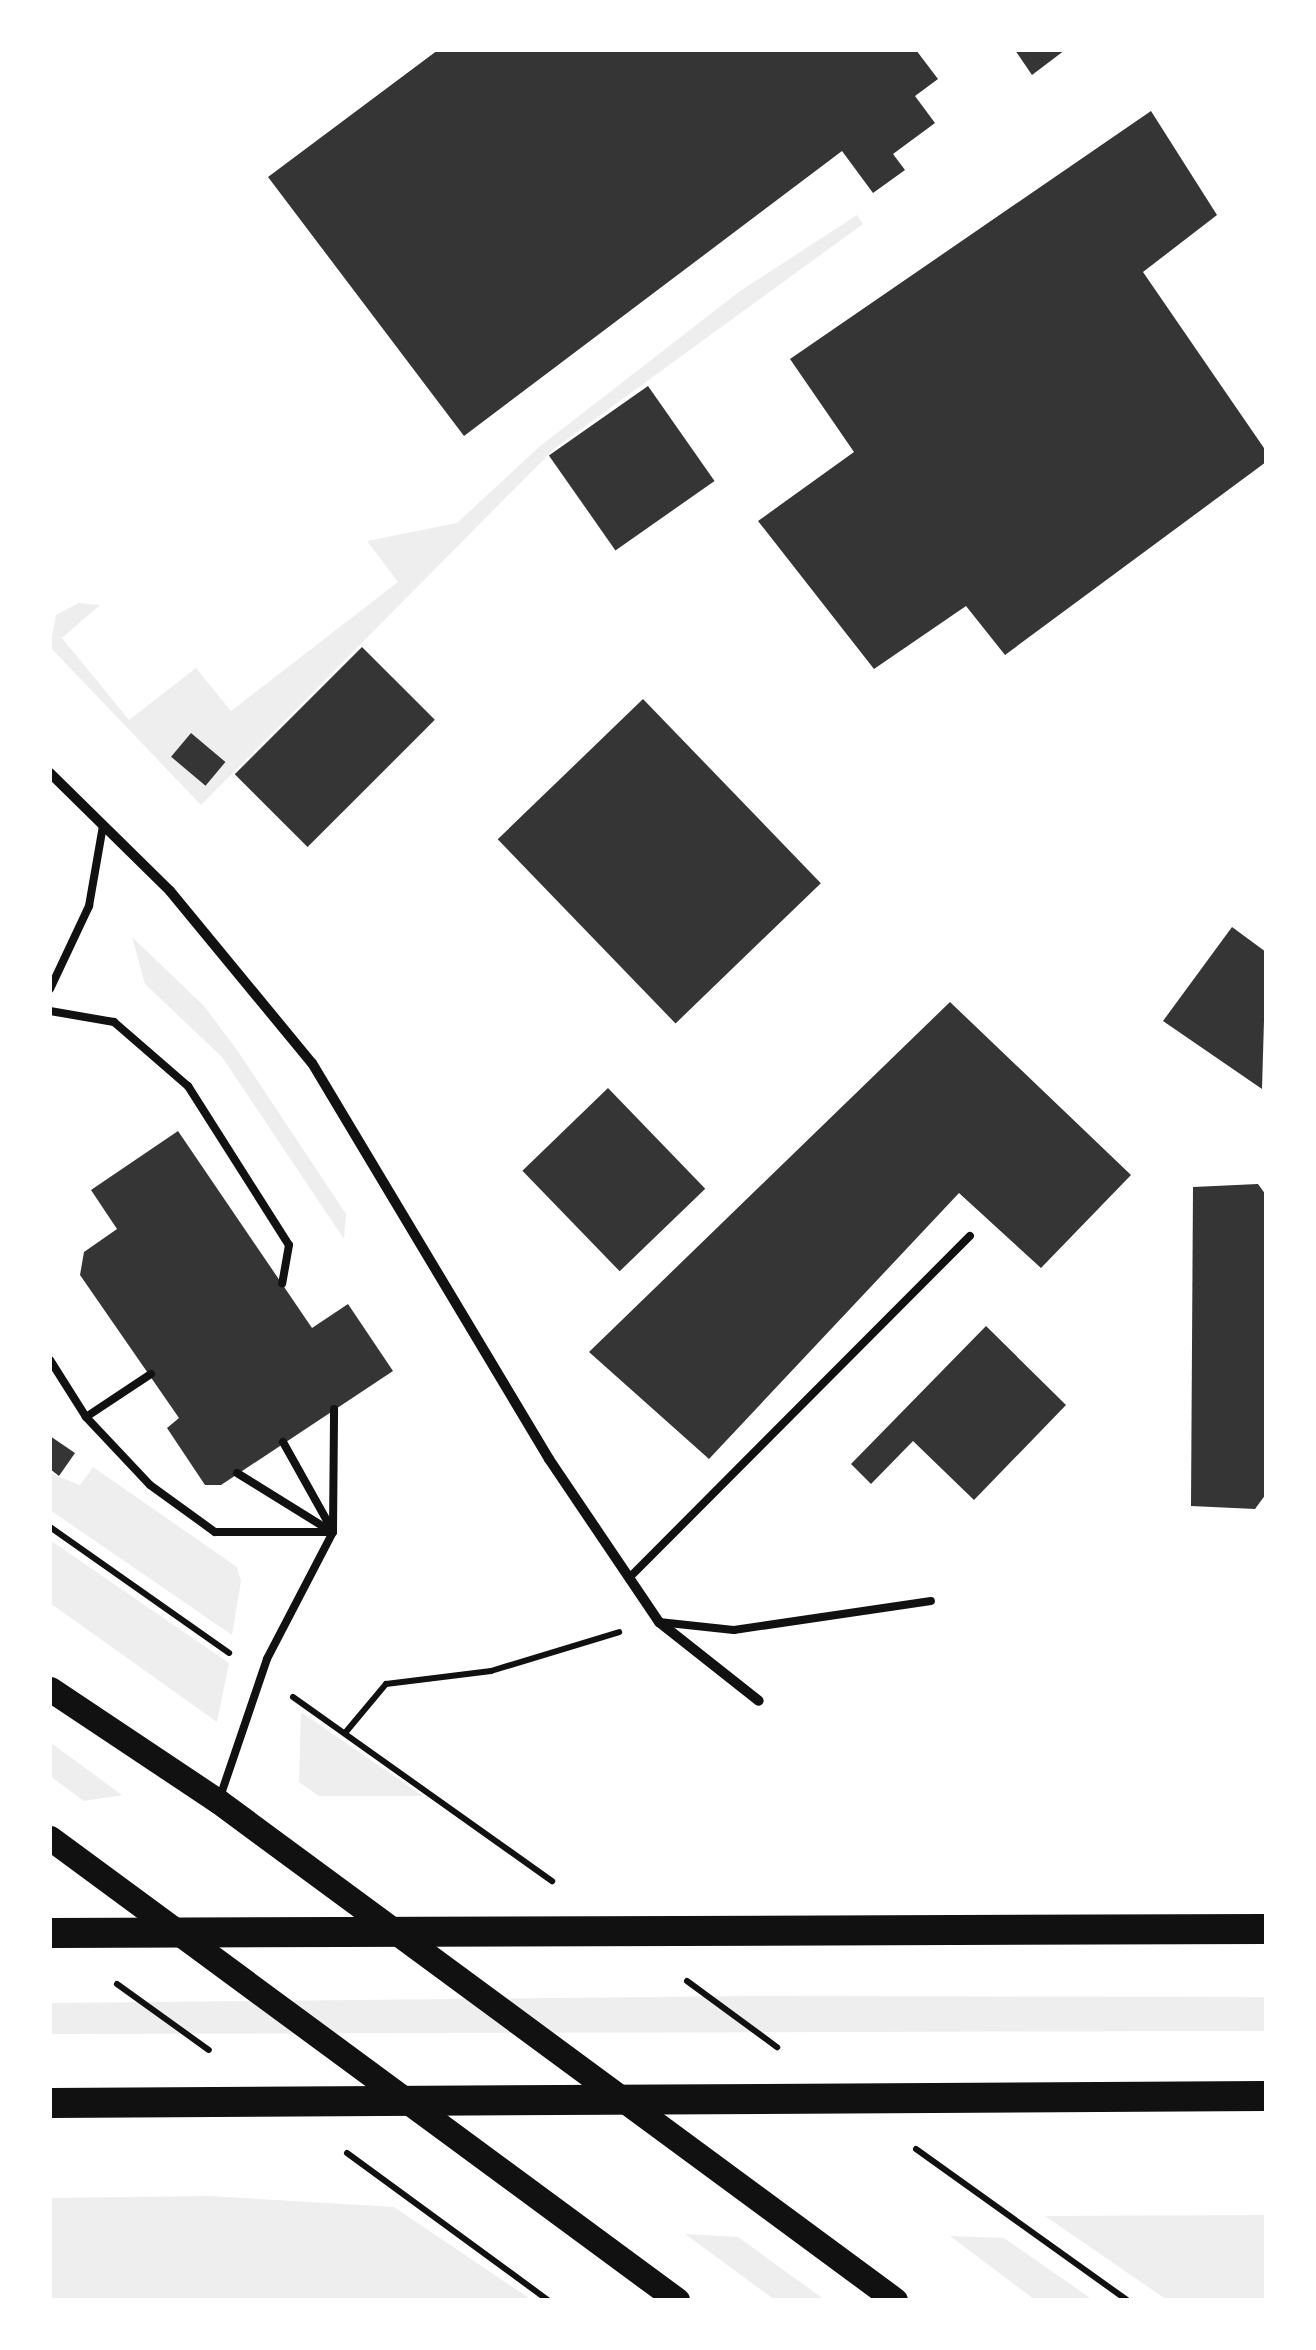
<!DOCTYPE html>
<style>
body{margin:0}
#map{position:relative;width:1316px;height:2350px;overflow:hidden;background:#fff;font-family:"Open Sans",sans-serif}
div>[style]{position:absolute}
.green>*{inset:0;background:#eee}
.building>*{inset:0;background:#353535;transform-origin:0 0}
.path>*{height:6px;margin:-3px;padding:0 3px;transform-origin:3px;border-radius:3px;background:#111}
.service>*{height:8px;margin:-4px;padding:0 4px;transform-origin:4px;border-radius:4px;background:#111}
.minor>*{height:10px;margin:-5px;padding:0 5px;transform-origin:5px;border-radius:5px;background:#111}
.primary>*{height:25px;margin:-12.5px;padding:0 12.5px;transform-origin:12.5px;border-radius:12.5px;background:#111}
.motorway>*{height:30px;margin:-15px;padding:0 15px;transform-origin:15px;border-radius:15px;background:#111}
span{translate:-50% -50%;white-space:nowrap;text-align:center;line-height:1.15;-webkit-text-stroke:8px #fff;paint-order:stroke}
.frame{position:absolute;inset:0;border:52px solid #fff;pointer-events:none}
</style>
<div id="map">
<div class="green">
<div style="clip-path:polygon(857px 215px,863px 224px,554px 449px,201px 805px,50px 647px,56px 615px,79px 603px,100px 605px,62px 638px,129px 720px,196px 668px,231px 711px,398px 582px,367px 541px,457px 523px,539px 447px,740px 291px)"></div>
<div style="clip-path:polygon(132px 937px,204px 1006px,237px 1050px,346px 1214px,344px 1239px,222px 1057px,145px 984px)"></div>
<div style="clip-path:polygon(93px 1467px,237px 1567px,241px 1581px,232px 1635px,50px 1510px,50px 1473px,80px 1485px)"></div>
<div style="clip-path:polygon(50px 1540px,229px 1663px,217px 1722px,50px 1603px)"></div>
<div style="clip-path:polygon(301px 1712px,423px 1796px,319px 1796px,299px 1782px)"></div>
<div style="clip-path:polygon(50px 1742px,122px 1795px,84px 1801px,50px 1776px)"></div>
<div style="clip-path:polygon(750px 1996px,1266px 1997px,1266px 2031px,50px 2034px,50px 2003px)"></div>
<div style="clip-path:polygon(209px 2196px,394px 2207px,532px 2300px,50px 2300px,50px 2198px)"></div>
<div style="clip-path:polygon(1266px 2215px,1266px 2300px,1167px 2300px,1045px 2216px)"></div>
<div style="clip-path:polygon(685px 2234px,738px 2237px,825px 2300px,775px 2300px)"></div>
<div style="clip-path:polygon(950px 2236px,1004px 2238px,1093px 2300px,1035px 2300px)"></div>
</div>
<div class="building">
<div style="clip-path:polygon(438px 50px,916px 50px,938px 79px,915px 96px,935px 123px,893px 154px,905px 170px,873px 193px,842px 151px,464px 436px,268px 177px)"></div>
<div style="clip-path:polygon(1015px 50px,1065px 50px,1032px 75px)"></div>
<div style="clip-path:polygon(1151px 111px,1217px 215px,1143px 272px,1266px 451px,1266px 462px,1005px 655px,966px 606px,874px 669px,758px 521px,854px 452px,790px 359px)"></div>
<div style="left:648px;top:386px;width:116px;height:121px;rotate:55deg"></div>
<div style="left:362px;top:647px;width:103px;height:180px;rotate:45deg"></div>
<div style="left:643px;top:699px;width:256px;height:202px;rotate:46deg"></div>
<div style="left:191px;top:733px;width:45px;height:31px;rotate:40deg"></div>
<div style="clip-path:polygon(1232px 927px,1266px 952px,1262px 1089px,1163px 1021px)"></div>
<div style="clip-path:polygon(950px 1002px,1131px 1175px,1041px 1268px,959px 1193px,709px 1459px,589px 1352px)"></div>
<div style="left:608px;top:1088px;width:140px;height:119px;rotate:46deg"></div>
<div style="clip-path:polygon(178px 1131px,312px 1328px,348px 1304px,393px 1371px,221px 1485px,205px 1485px,167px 1428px,179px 1418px,80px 1275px,84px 1252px,117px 1229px,91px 1190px)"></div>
<div style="clip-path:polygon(1258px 1184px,1266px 1195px,1266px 1494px,1255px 1509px,1191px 1506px,1193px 1187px)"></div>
<div style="clip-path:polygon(986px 1326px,1066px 1405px,974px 1500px,913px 1441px,871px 1484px,851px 1464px)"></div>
<div style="clip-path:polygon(50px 1436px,75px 1453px,59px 1476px,50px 1469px)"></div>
</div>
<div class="path">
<div style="left:50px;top:1527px;width:219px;rotate:35.1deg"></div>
<div style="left:293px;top:1697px;width:318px;rotate:35.4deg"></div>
<div style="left:345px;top:1733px;width:64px;rotate:-50.1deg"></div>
<div style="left:386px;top:1684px;width:106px;rotate:-7.1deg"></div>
<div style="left:491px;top:1671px;width:134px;rotate:-16.9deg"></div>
<div style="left:687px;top:1981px;width:112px;rotate:36.3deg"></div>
<div style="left:117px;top:1984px;width:113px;rotate:35.7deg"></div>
<div style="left:916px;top:2149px;width:259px;rotate:35.6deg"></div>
<div style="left:347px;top:2153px;width:249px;rotate:36.2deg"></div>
</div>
<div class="service">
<div style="left:50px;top:989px;width:92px;rotate:-64.8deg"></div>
<div style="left:89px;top:906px;width:81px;rotate:-80.1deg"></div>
<div style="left:50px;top:1011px;width:65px;rotate:9.8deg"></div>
<div style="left:114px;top:1022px;width:98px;rotate:40.9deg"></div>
<div style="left:188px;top:1086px;width:188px;rotate:57.6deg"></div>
<div style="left:289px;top:1245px;width:39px;rotate:100deg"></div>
<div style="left:50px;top:1360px;width:67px;rotate:57.7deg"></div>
<div style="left:86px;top:1417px;width:93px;rotate:46.7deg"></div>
<div style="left:150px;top:1485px;width:80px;rotate:35.9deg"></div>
<div style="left:215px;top:1532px;width:118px"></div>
<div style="left:333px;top:1532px;width:143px;rotate:117.5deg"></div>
<div style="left:267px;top:1659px;width:146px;rotate:108.8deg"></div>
<div style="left:86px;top:1417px;width:78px;rotate:-33.5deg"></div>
<div style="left:283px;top:1442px;width:98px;rotate:60.8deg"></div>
<div style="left:237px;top:1473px;width:108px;rotate:31.8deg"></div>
<div style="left:333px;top:1532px;width:123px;rotate:-89.5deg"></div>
<div style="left:629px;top:1578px;width:483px;rotate:-45.1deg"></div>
<div style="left:659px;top:1622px;width:75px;rotate:6.1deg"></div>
<div style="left:734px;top:1630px;width:199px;rotate:-8.4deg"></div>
</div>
<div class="minor">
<div style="left:50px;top:773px;width:168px;rotate:44.5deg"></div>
<div style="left:170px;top:891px;width:223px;rotate:50.5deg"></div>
<div style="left:312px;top:1063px;width:462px;rotate:59.1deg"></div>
<div style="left:549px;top:1459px;width:197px;rotate:56deg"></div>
<div style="left:659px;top:1622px;width:127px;rotate:38.3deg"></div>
</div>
<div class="primary">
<div style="left:50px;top:1689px;width:202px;rotate:33.7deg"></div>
<div style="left:218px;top:1801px;width:841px;rotate:36.39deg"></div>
<div style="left:50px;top:1838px;width:779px;rotate:36.38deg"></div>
</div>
<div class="motorway">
<div style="left:50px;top:1933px;width:1216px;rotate:-0.19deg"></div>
<div style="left:50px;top:2103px;width:1216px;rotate:-0.33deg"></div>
</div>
<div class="frame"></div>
</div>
